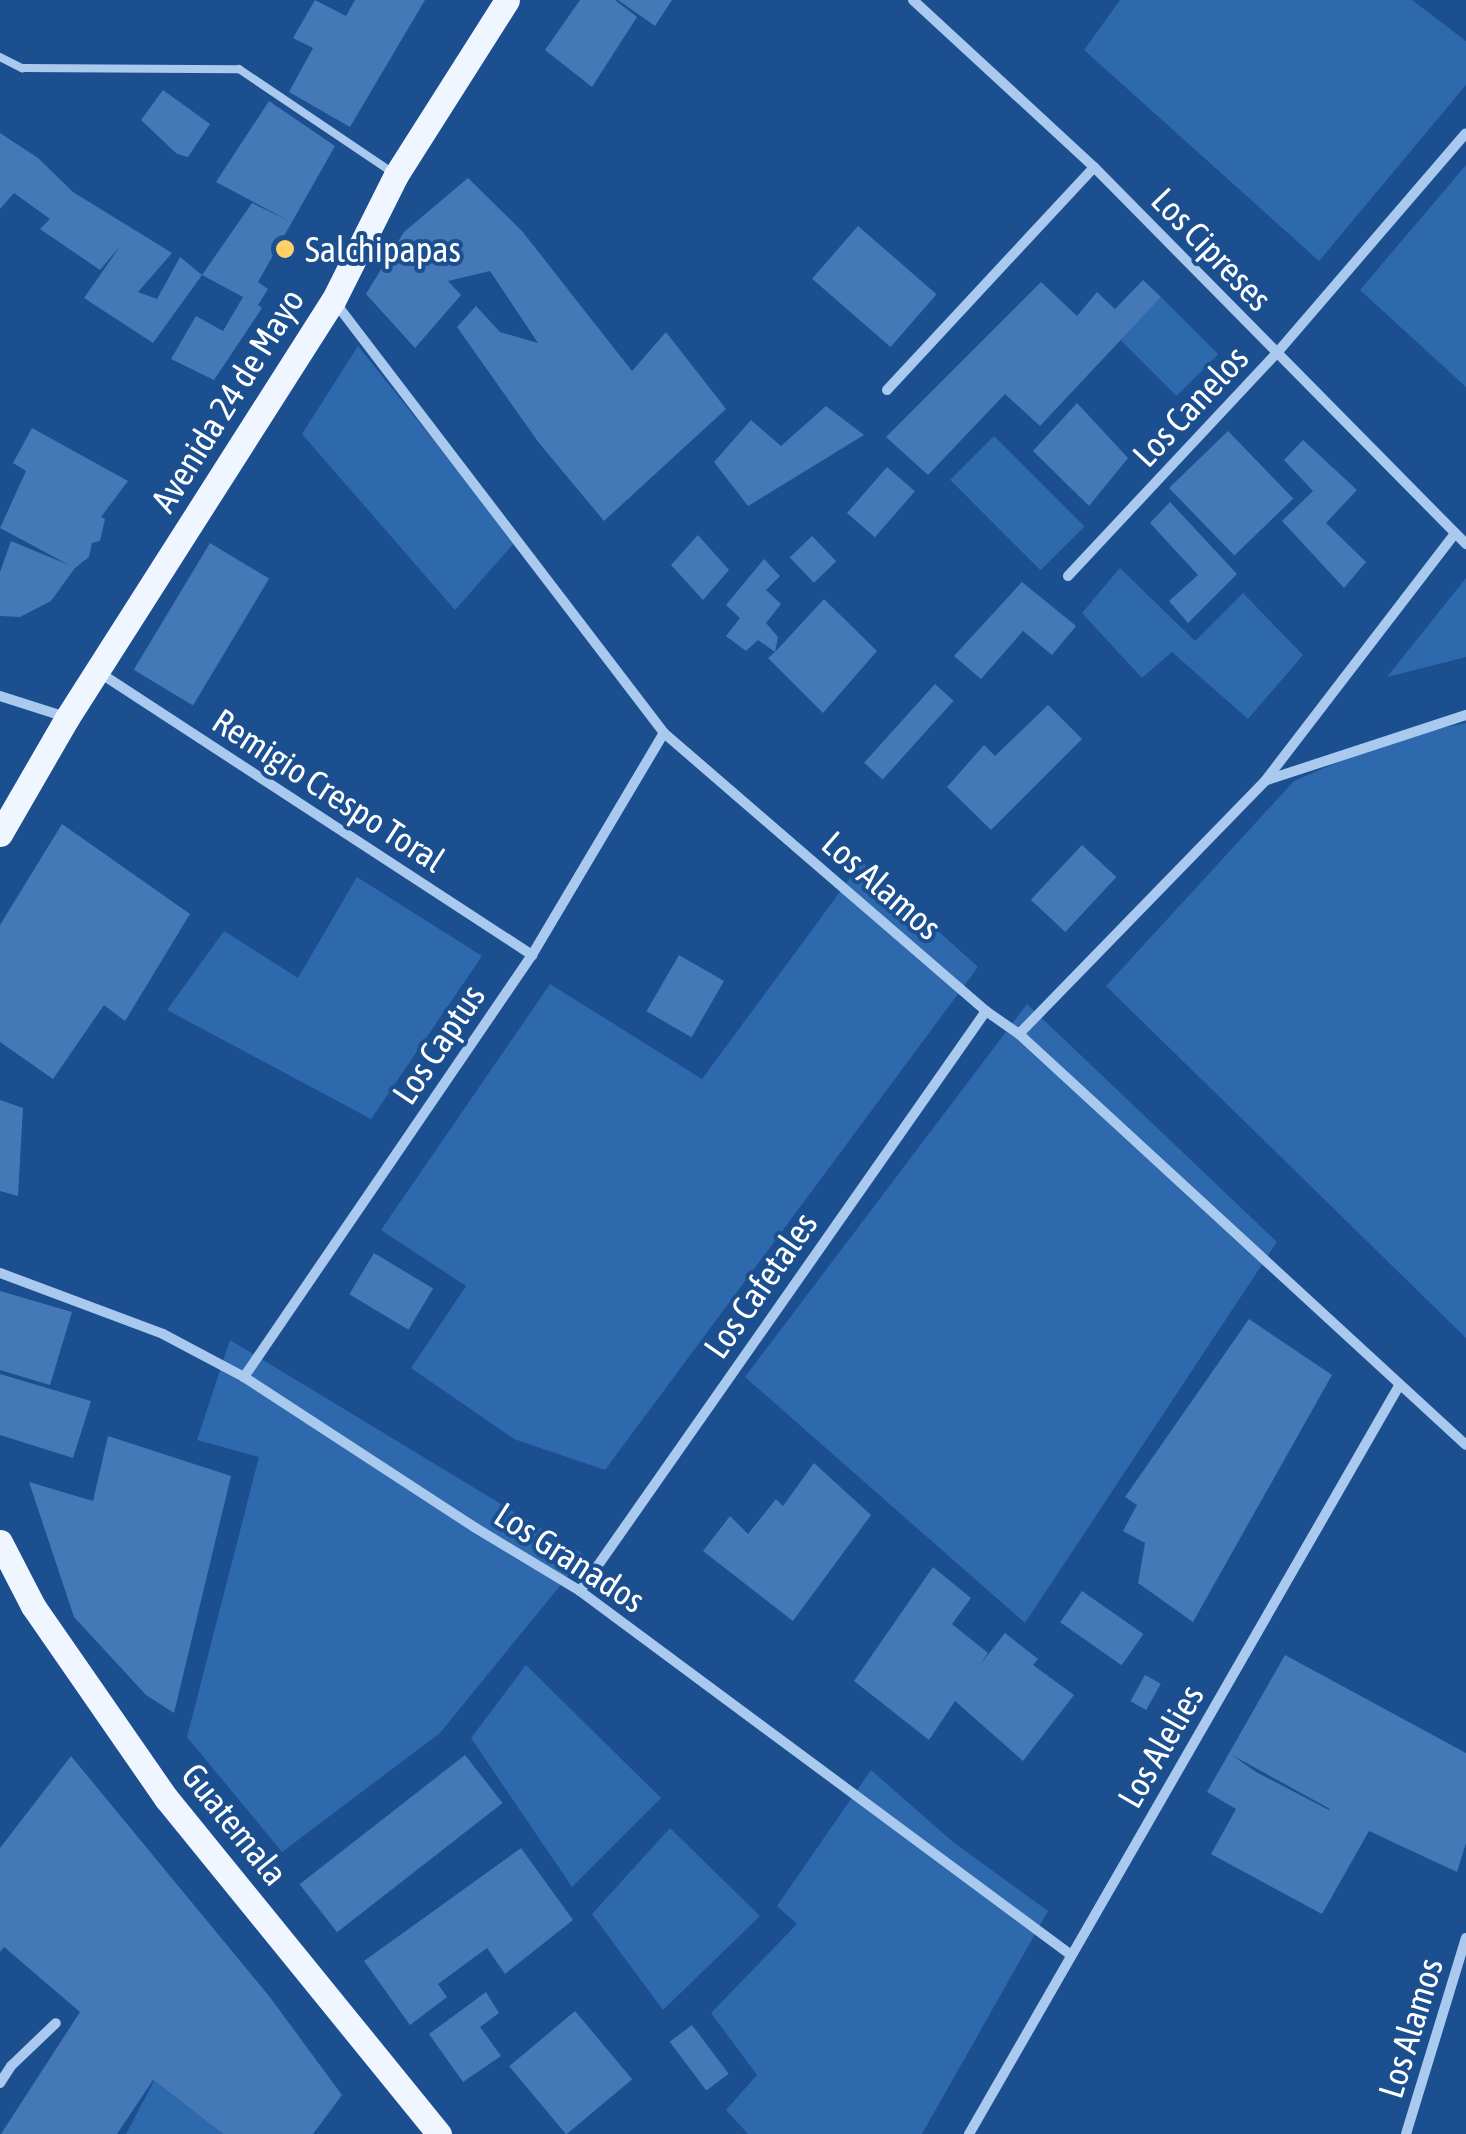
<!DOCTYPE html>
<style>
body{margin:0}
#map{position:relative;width:1466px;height:2134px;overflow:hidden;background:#1b4f8f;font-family:"Asap Condensed",sans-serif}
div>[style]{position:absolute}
.green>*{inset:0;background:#2e69ad;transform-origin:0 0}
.building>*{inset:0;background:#4478b7;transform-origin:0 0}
.service>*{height:8px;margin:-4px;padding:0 4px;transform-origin:4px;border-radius:4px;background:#a9c9ee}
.minor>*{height:10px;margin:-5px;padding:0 5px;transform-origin:5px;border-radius:5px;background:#a9c9ee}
.primary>*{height:25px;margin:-12.5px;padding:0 12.5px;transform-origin:12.5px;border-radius:12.5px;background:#f0f6ff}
.dots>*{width:28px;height:28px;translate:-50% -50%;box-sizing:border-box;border:5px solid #1b4f8f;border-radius:50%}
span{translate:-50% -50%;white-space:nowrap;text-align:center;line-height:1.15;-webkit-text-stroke:8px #1b4f8f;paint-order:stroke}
.poi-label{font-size:35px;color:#fff}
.left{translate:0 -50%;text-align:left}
.street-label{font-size:35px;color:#fff}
</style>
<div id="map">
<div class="green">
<div style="clip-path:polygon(1120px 0,1412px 0,1466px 41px,1466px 85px,1319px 261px,1084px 50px)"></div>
<div style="clip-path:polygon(1466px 165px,1466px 387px,1360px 290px)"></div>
<div style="left:1161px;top:297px;width:81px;height:59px;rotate:45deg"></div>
<div style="clip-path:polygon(358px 346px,515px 542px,455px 610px,302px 434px)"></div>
<div style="left:994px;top:436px;width:128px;height:62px;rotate:45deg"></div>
<div style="clip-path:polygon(1120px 568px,1195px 641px,1243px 593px,1303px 655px,1248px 719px,1172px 652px,1142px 678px,1082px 613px)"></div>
<div style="clip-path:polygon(1466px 578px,1466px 657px,1387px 677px)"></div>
<div style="clip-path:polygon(1466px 723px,1466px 1338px,1106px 986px,1294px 781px,1394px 738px)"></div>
<div style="clip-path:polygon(862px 862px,978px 967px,605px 1470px,514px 1439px,411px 1368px,466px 1286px,381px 1230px,550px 984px,702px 1079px)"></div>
<div style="clip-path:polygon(357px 877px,482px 956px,371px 1119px,167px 1010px,224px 931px,298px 978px)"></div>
<div style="clip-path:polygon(1027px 1004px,1277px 1242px,1025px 1623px,745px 1377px)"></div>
<div style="clip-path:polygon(230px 1340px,585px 1555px,440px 1733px,282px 1852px,187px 1737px,259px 1457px,197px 1440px)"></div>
<div style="clip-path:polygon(526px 1665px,661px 1798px,572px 1887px,471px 1738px)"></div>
<div style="clip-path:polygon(871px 1770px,953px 1842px,1048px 1911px,922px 2134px,748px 2134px,726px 2110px,757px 2075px,711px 2013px,797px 1924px,777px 1906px)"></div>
<div style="clip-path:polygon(670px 1828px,760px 1916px,663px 2010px,592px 1914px)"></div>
<div style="clip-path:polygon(154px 2081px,223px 2134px,126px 2134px)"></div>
</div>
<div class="building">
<div style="clip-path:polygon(315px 0,346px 16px,355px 0,425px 0,350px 127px,289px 92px,313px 48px,293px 38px)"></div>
<div style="clip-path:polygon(580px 0,615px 0,637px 17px,592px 87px,545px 50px)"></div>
<div style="clip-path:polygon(618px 0,672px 0,655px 26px)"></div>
<div style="clip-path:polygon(163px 90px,210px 124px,188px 157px,177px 154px,141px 120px)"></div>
<div style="clip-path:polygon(269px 101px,335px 146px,258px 282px,268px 289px,258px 305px,262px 308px,214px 380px,171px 359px,196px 316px,223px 331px,243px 297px,202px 275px,252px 203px,289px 221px,216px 182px)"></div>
<div style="clip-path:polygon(0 133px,38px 158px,73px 192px,172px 253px,138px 292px,157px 299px,180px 257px,202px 275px,153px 343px,84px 298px,121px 245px,100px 270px,40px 229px,50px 219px,14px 193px,0 209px)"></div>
<div style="clip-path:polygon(468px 178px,522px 231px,632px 371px,666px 332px,726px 409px,604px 521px,539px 443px,457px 327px,476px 306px,500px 332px,538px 343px,490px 271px,448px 281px,461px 295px,415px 348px,366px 294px,404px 232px)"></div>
<div style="left:858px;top:226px;width:104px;height:70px;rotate:41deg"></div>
<div style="clip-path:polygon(1143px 280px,1161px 297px,1040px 426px,1005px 394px,928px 475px,886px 437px,1041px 282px,1077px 316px,1097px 292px,1115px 309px)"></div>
<div style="clip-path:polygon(1077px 403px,1128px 458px,1089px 506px,1033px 451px)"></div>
<div style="clip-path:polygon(826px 406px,864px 435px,748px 506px,714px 462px,751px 420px,781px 446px)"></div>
<div style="clip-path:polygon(32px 428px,128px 481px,101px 517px,105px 519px,100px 541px,92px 543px,89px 557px,75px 568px,51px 601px,20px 617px,0 616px,0 572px,11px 541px,69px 565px,0 528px,26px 471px,13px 463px)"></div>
<div style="left:1228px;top:431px;width:94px;height:82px;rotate:46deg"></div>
<div style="clip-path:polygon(1303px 440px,1357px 490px,1326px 523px,1366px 562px,1344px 588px,1282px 521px,1313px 491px,1284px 460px)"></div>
<div style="left:887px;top:467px;width:37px;height:61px;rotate:41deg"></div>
<div style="clip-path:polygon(1170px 502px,1237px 574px,1188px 623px,1169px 601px,1198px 575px,1150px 523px)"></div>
<div style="clip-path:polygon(698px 535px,729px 570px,703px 600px,671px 565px)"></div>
<div style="left:812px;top:536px;width:35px;height:31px;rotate:46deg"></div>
<div style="left:210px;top:543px;width:69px;height:148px;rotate:31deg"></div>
<div style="clip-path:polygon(764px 559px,780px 576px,766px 590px,781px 604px,766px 623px,778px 637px,775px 652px,824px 599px,877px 651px,823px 713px,768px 658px,775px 652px,758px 640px,746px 651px,726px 636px,740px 618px,726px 605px)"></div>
<div style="clip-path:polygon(1022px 582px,1076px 626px,1052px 655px,1023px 631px,981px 679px,954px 656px)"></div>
<div style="left:935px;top:684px;width:25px;height:106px;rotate:42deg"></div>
<div style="clip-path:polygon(1048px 705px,1082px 739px,991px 830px,947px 787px,984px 745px,995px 756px)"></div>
<div style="clip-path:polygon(62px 824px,190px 914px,125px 1021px,104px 1005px,53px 1079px,0 1042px,0 925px)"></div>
<div style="left:1082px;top:845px;width:47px;height:75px;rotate:43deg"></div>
<div style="left:679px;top:955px;width:52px;height:65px;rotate:30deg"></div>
<div style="clip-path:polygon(0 1100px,23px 1108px,18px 1196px,0 1191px)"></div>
<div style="left:374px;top:1253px;width:69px;height:48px;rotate:31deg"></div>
<div style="clip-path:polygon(0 1291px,72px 1312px,50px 1385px,0 1370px)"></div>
<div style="clip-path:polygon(1249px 1319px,1332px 1375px,1193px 1622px,1138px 1583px,1145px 1543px,1123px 1531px,1137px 1505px,1125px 1497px)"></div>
<div style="clip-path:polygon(0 1374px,91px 1401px,73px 1458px,0 1435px)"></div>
<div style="clip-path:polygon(108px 1436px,231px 1476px,174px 1713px,146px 1695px,74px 1617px,29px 1482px,93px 1501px)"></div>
<div style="clip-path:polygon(814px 1463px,871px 1515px,793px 1621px,703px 1551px,730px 1516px,748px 1534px,776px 1499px,783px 1506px)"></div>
<div style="clip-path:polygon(933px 1567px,971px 1598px,952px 1624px,988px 1653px,980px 1665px,1005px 1633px,1038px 1659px,1033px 1665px,1074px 1695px,1023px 1761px,955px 1701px,929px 1740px,854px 1681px)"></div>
<div style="left:1082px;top:1591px;width:75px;height:38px;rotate:35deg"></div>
<div style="clip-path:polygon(evenodd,1285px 1655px,1466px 1753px,1466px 1843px,1457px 1872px,1369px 1831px,1322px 1914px,1211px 1854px,1236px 1809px,1207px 1792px,1285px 1655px,1232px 1755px,1330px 1809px,1329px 1810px,1256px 1772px,1232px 1755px)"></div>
<div style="left:1145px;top:1675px;width:18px;height:30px;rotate:29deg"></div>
<div style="left:465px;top:1755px;width:61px;height:210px;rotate:52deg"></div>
<div style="clip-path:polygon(71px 1756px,269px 1996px,342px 2095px,313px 2134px,223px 2134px,153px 2080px,117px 2134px,1px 2134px,80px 2012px,4px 1947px,0 1952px,0 1848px)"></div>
<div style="clip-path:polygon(521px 1848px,573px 1920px,505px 1974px,487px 1948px,438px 1984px,447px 1997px,410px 2025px,364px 1961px)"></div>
<div style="clip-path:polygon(486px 1992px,499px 2013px,480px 2027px,501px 2056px,463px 2082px,429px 2034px)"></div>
<div style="left:575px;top:2011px;width:89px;height:86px;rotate:50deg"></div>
<div style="left:692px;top:2025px;width:61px;height:28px;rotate:53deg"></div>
</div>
<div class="service">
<div style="left:0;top:57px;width:25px;rotate:27deg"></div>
<div style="left:22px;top:68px;width:217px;rotate:0.3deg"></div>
<div style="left:239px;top:69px;width:186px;rotate:34deg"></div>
</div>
<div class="minor">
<div style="left:913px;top:0;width:246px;rotate:42.7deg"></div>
<div style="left:1094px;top:167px;width:530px;rotate:45.38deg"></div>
<div style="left:334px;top:301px;width:544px;rotate:52.62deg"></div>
<div style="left:664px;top:733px;width:425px;rotate:40.8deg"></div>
<div style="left:986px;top:1011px;width:40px;rotate:34.9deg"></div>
<div style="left:1019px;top:1034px;width:607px;rotate:42.6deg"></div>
<div style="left:887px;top:390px;width:304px;rotate:-47.1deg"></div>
<div style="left:1068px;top:576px;width:304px;rotate:-46.9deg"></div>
<div style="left:1276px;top:354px;width:291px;rotate:-49.3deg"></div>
<div style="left:97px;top:671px;width:520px;rotate:33.14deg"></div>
<div style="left:0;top:696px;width:69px;rotate:17.7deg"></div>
<div style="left:1267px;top:780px;width:209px;rotate:-18.1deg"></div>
<div style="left:1019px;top:1034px;width:353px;rotate:-45.8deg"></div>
<div style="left:1265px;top:781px;width:312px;rotate:-52.5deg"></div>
<div style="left:0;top:1273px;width:174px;rotate:20.5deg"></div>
<div style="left:163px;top:1334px;width:92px;rotate:28deg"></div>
<div style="left:244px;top:1377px;width:275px;rotate:33.1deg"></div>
<div style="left:474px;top:1527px;width:124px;rotate:31.1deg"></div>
<div style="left:580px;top:1591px;width:611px;rotate:36.55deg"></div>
<div style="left:244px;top:1377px;width:511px;rotate:-55.69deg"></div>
<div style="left:532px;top:955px;width:258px;rotate:-59.3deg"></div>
<div style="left:580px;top:1591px;width:708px;rotate:-55.01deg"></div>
<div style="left:0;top:2083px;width:20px;rotate:-57deg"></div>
<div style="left:11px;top:2066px;width:62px;rotate:-43.7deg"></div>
<div style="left:969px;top:2134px;width:863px;rotate:-60.11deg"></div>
<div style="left:1406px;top:2134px;width:205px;rotate:-73deg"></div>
</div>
<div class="primary">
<div style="left:0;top:834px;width:134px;rotate:-60deg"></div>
<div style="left:67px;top:718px;width:495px;rotate:-57.5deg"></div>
<div style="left:333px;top:301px;width:141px;rotate:-63.4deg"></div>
<div style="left:396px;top:175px;width:207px;rotate:-57.6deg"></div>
<div style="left:0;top:1542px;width:72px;rotate:62.7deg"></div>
<div style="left:33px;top:1606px;width:234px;rotate:55.3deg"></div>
<div style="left:166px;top:1798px;width:433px;rotate:50.9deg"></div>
</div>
<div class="dots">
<div style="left:285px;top:249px;background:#ffd166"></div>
</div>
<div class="poi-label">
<span class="left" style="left:305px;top:249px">Salchipapas</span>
</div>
<div class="street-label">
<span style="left:1212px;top:249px;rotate:46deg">Los Cipreses</span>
<span style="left:227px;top:400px;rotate:-58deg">Avenida 24 de Mayo</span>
<span style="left:1190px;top:406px;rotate:-47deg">Los Canelos</span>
<span style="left:329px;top:790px;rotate:33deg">Remigio Crespo Toral</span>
<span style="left:882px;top:885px;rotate:41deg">Los Alamos</span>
<span style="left:438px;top:1044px;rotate:-56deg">Los Captus</span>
<span style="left:760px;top:1285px;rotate:-55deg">Los Cafetales</span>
<span style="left:570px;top:1557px;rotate:33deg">Los Granados</span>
<span style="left:1160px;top:1746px;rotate:-60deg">Los Alelies</span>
<span style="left:235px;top:1824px;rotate:51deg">Guatemala</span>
<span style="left:1410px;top:2028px;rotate:-73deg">Los Alamos</span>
</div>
</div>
